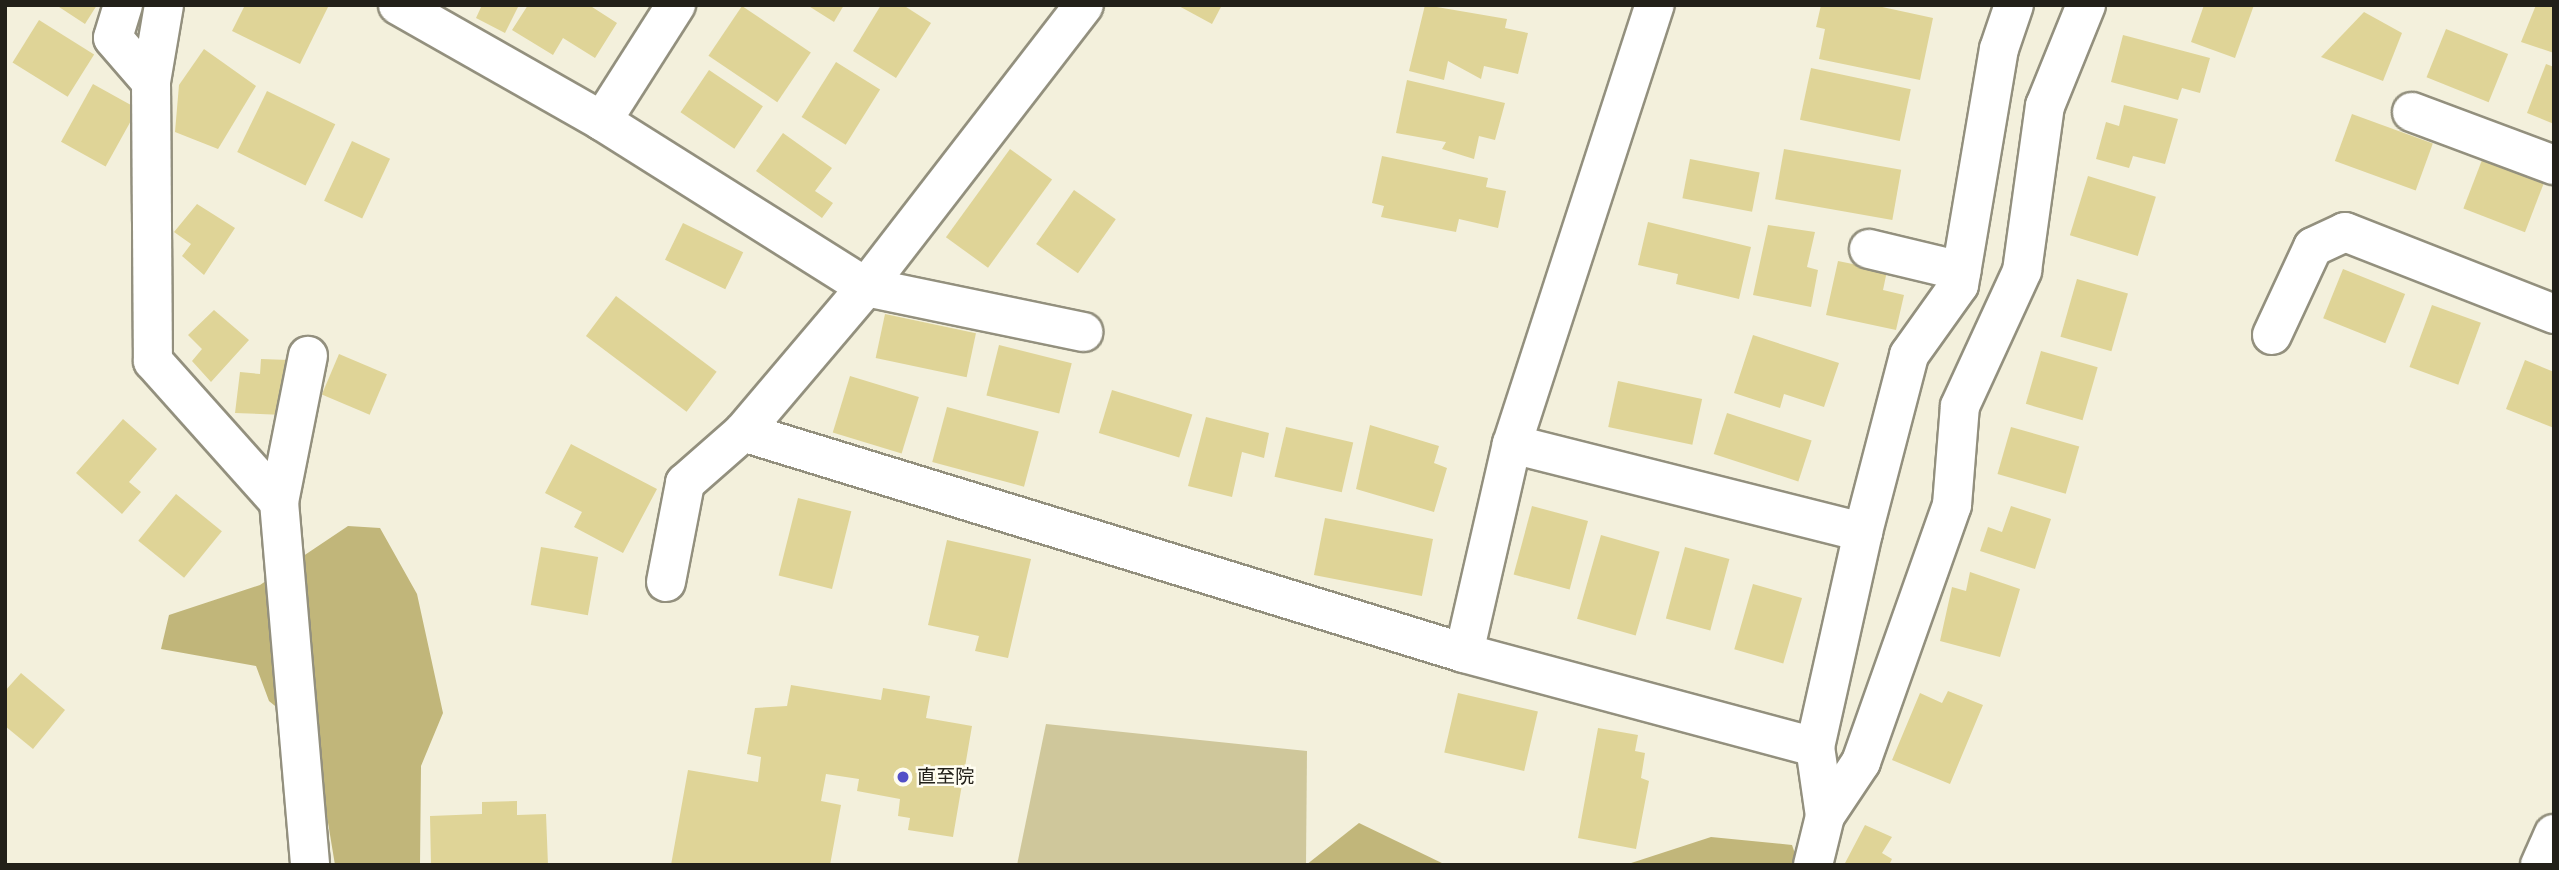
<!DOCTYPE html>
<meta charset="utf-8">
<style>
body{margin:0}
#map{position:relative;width:2559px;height:870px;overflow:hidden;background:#f3f0dc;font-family:Poppins,"Noto Sans JP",sans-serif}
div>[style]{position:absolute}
.green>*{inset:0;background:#cfc79b}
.forest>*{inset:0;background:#c1b67a}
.building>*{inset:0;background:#dfd497;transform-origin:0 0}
.roads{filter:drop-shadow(2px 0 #93907e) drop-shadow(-2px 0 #93907e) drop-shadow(0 2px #93907e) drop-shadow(0 -2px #93907e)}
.minor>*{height:38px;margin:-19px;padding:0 19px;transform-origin:19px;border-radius:19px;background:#fff}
.dots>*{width:19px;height:19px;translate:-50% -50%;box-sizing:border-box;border:4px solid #fffdf1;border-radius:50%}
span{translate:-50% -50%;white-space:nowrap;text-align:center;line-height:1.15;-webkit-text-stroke:5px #fffdf1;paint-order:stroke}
.poi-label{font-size:19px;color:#222019}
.left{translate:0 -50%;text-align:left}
.frame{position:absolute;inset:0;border:7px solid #222019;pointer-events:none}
</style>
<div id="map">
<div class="green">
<div style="clip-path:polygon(1046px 724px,1307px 751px,1306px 865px,1017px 865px)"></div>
</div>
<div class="forest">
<div style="clip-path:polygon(348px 526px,380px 528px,417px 594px,443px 713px,421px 766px,420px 865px,335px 865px,314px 738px,269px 701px,256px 666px,161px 649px,169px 615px,260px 585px)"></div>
<div style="clip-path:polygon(1359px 823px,1446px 865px,1306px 865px)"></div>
<div style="clip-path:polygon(1711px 837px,1792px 845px,1799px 865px,1625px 865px)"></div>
</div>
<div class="building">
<div style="clip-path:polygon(56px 5px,97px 5px,85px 24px)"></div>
<div style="clip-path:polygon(245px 5px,329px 5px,300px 64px,232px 31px)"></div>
<div style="clip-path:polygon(482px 5px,519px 5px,505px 33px,476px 18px)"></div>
<div style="clip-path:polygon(528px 5px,589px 5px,617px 23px,595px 58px,563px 38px,553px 55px,512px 30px)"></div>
<div style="clip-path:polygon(807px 5px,844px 5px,834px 22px)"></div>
<div style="clip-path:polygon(881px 5px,903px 5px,931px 23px,896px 78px,853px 51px)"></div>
<div style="clip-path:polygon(1177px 5px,1222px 5px,1212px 24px)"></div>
<div style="clip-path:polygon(1425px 5px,1507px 19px,1505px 28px,1528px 33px,1518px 74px,1484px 66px,1481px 79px,1448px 61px,1444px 80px,1409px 71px)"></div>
<div style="clip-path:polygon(1821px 5px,1873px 5px,1933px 18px,1920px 80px,1819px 59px,1825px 29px,1816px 27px)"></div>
<div style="clip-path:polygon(2204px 5px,2254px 5px,2235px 58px,2191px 42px)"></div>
<div style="clip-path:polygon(2536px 5px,2554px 5px,2554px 53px,2521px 42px)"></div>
<div style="left:742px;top:6px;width:83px;height:60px;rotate:34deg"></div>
<div style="clip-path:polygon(2364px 12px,2402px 33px,2383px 81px,2321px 57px)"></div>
<div style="left:39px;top:20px;width:65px;height:50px;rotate:32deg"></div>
<div style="left:2446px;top:29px;width:67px;height:52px;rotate:22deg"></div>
<div style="clip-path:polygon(2123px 35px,2210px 58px,2200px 93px,2182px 88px,2178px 100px,2111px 82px)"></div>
<div style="clip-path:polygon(204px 49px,256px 86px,218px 149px,175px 132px,179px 85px)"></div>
<div style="left:836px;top:62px;width:52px;height:65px;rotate:32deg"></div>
<div style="clip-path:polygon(2546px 64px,2554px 67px,2554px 124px,2527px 113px)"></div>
<div style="left:1811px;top:68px;width:102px;height:53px;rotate:12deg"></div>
<div style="left:709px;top:70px;width:65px;height:51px;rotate:34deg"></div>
<div style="clip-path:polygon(1407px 80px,1505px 103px,1495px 140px,1479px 136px,1474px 159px,1442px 149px,1446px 142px,1396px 133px)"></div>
<div style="left:93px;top:84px;width:51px;height:66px;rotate:29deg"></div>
<div style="left:267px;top:91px;width:76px;height:68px;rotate:26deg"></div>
<div style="clip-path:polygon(2124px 105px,2178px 119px,2165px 164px,2133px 156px,2129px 168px,2096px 159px,2106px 122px,2119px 126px)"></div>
<div style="left:2352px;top:114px;width:86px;height:50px;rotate:20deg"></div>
<div style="clip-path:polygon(783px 133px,832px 168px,815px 191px,833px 203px,822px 218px,756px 171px)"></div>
<div style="left:352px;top:141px;width:42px;height:66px;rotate:25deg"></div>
<div style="left:1010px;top:149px;width:52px;height:109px;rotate:36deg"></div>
<div style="left:1784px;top:149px;width:119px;height:51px;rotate:10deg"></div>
<div style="clip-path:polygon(1382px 156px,1488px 178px,1486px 187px,1506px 191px,1498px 228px,1459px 219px,1456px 232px,1381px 217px,1384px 206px,1372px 203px)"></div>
<div style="left:1690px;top:159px;width:71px;height:40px;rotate:11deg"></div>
<div style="left:2482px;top:160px;width:66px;height:52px;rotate:21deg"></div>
<div style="left:2088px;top:176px;width:71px;height:62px;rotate:17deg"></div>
<div style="left:1074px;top:190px;width:51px;height:66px;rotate:35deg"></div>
<div style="clip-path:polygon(197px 204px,235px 228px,204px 275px,182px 256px,191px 244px,174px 232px)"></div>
<div style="clip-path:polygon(1648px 222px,1751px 247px,1739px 299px,1676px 284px,1678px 274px,1638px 265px)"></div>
<div style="left:683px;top:223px;width:67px;height:41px;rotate:26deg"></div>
<div style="clip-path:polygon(1768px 225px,1815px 232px,1807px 267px,1818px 270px,1811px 307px,1753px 295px)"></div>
<div style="clip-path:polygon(1838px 261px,1887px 271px,1883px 290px,1904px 295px,1896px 330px,1826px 315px)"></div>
<div style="left:2343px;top:269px;width:67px;height:53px;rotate:22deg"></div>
<div style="left:2077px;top:279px;width:53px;height:60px;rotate:16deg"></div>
<div style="left:616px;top:296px;width:126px;height:50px;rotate:37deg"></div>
<div style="left:2432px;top:305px;width:52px;height:66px;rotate:20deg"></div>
<div style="clip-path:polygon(214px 310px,249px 340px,211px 382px,192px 361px,202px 349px,188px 335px)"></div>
<div style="left:885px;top:314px;width:93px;height:45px;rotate:12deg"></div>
<div style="clip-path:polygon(1753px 335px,1839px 363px,1824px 407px,1784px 394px,1780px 408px,1734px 393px)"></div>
<div style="left:999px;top:345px;width:75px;height:52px;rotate:14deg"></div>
<div style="left:2041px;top:351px;width:59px;height:55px;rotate:16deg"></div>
<div style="left:339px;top:354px;width:52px;height:44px;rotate:23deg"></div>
<div style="clip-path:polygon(261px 359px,289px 360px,284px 415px,235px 413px,240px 372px,260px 374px)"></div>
<div style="clip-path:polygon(2525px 360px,2554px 372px,2554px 428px,2506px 409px)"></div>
<div style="left:850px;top:376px;width:72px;height:59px;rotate:17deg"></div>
<div style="left:1618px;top:381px;width:86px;height:47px;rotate:12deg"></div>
<div style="left:1112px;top:390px;width:84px;height:45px;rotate:17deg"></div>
<div style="left:947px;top:407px;width:95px;height:57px;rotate:15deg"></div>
<div style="left:1727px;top:413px;width:89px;height:43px;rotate:18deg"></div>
<div style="clip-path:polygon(1206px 417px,1269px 433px,1264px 458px,1242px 452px,1232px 497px,1188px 486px)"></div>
<div style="clip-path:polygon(123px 419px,157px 449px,129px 482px,141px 492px,122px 514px,76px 473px)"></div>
<div style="clip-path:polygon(1370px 425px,1439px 446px,1434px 463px,1447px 468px,1434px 512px,1356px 489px)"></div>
<div style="left:1286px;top:427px;width:69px;height:51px;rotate:13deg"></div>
<div style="left:2011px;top:427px;width:71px;height:49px;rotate:16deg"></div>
<div style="clip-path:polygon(571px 444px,657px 489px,623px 553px,574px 527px,582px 512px,545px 493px)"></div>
<div style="left:176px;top:494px;width:59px;height:60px;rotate:39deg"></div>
<div style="left:798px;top:498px;width:55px;height:80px;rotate:14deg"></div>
<div style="left:1532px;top:506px;width:58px;height:71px;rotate:15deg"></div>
<div style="clip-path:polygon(2011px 506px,2051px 519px,2035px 569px,1980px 551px,1988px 527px,2002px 532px)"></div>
<div style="left:1325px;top:518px;width:110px;height:58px;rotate:11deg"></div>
<div style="left:1601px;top:535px;width:61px;height:87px;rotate:16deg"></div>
<div style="clip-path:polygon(947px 540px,1031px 559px,1008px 658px,975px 651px,979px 636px,928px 625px)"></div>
<div style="left:541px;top:547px;width:58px;height:59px;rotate:10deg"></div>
<div style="left:1685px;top:547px;width:46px;height:74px;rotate:15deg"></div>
<div style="clip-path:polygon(1970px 572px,2020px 589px,2000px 657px,1940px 641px,1952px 587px,1966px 591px)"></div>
<div style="left:1753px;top:584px;width:51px;height:68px;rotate:16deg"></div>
<div style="clip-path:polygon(21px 673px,65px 710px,33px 749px,5px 726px,5px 691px)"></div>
<div style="clip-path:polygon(791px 685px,881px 700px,883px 688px,930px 696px,926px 718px,972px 726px,953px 837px,908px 830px,910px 818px,898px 816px,900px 799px,857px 791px,859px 779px,826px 774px,821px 801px,841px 805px,830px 865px,671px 865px,688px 770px,758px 782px,761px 757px,747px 754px,755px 708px,787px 706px)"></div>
<div style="clip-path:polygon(1948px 691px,1983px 705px,1950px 784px,1892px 760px,1920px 693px,1942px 703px)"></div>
<div style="left:1458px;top:693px;width:82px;height:61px;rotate:13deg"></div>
<div style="clip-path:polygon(1598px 728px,1638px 735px,1635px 751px,1645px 753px,1641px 778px,1649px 781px,1636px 849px,1578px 838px)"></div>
<div style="clip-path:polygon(517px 801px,517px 815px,546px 814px,548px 865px,431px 865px,430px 816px,482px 814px,482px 802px)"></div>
<div style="clip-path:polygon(1865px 825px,1892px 837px,1882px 853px,1892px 859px,1889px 865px,1844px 865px)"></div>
</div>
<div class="roads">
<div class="minor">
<div style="left:123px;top:5px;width:34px;rotate:107deg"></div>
<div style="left:113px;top:38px;width:58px;rotate:49.2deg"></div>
<div style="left:164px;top:5px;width:78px;rotate:99.6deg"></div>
<div style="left:151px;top:82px;width:279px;rotate:89.6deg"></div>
<div style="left:153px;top:361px;width:189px;rotate:48.2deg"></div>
<div style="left:279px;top:502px;width:364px;rotate:85.1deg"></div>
<div style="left:398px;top:5px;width:235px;rotate:29.6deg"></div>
<div style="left:602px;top:121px;width:312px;rotate:32.2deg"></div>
<div style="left:866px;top:287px;width:222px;rotate:11.7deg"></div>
<div style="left:2412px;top:112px;width:152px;rotate:20.5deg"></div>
<div style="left:602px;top:121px;width:138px;rotate:-57.5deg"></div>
<div style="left:1869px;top:249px;width:95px;rotate:13.4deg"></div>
<div style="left:2272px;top:335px;width:97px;rotate:-65deg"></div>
<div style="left:2313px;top:247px;width:35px;rotate:-25deg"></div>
<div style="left:2345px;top:232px;width:225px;rotate:21.4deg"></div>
<div style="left:743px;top:432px;width:754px;rotate:17.04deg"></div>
<div style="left:1464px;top:653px;width:363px;rotate:15deg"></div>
<div style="left:1512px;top:444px;width:362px;rotate:14.1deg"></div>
<div style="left:279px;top:502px;width:149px;rotate:-78.8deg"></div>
<div style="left:666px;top:582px;width:101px;rotate:-79.1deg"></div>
<div style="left:685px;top:483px;width:77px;rotate:-41.3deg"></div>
<div style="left:743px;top:432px;width:190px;rotate:-49.7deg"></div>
<div style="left:866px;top:287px;width:356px;rotate:-52.3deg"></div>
<div style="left:1464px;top:653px;width:214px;rotate:-77.1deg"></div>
<div style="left:1512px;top:444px;width:462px;rotate:-72deg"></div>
<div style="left:1825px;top:816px;width:65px;rotate:-56.3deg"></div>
<div style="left:1861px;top:762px;width:273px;rotate:-70.5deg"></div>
<div style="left:1952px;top:505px;width:99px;rotate:-85.4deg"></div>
<div style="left:1960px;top:406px;width:149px;rotate:-65.3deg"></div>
<div style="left:2022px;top:271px;width:167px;rotate:-82.1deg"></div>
<div style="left:2045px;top:106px;width:109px;rotate:-67.9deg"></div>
<div style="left:1813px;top:865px;width:50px;rotate:-76.2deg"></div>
<div style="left:1825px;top:816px;width:70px;rotate:-98.2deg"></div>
<div style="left:1815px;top:747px;width:220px;rotate:-77.4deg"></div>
<div style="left:1863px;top:532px;width:183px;rotate:-75.4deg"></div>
<div style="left:1909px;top:355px;width:86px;rotate:-54.5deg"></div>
<div style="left:1959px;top:285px;width:239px;rotate:-80.4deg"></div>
<div style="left:1999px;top:49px;width:46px;rotate:-71.2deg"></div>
<div style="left:2540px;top:865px;width:34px;rotate:-66deg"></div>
</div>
</div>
<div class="dots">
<div style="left:903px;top:777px;background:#534fc7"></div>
</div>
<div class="poi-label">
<span class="left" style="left:917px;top:777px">直至院</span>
</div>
<div class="frame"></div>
</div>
